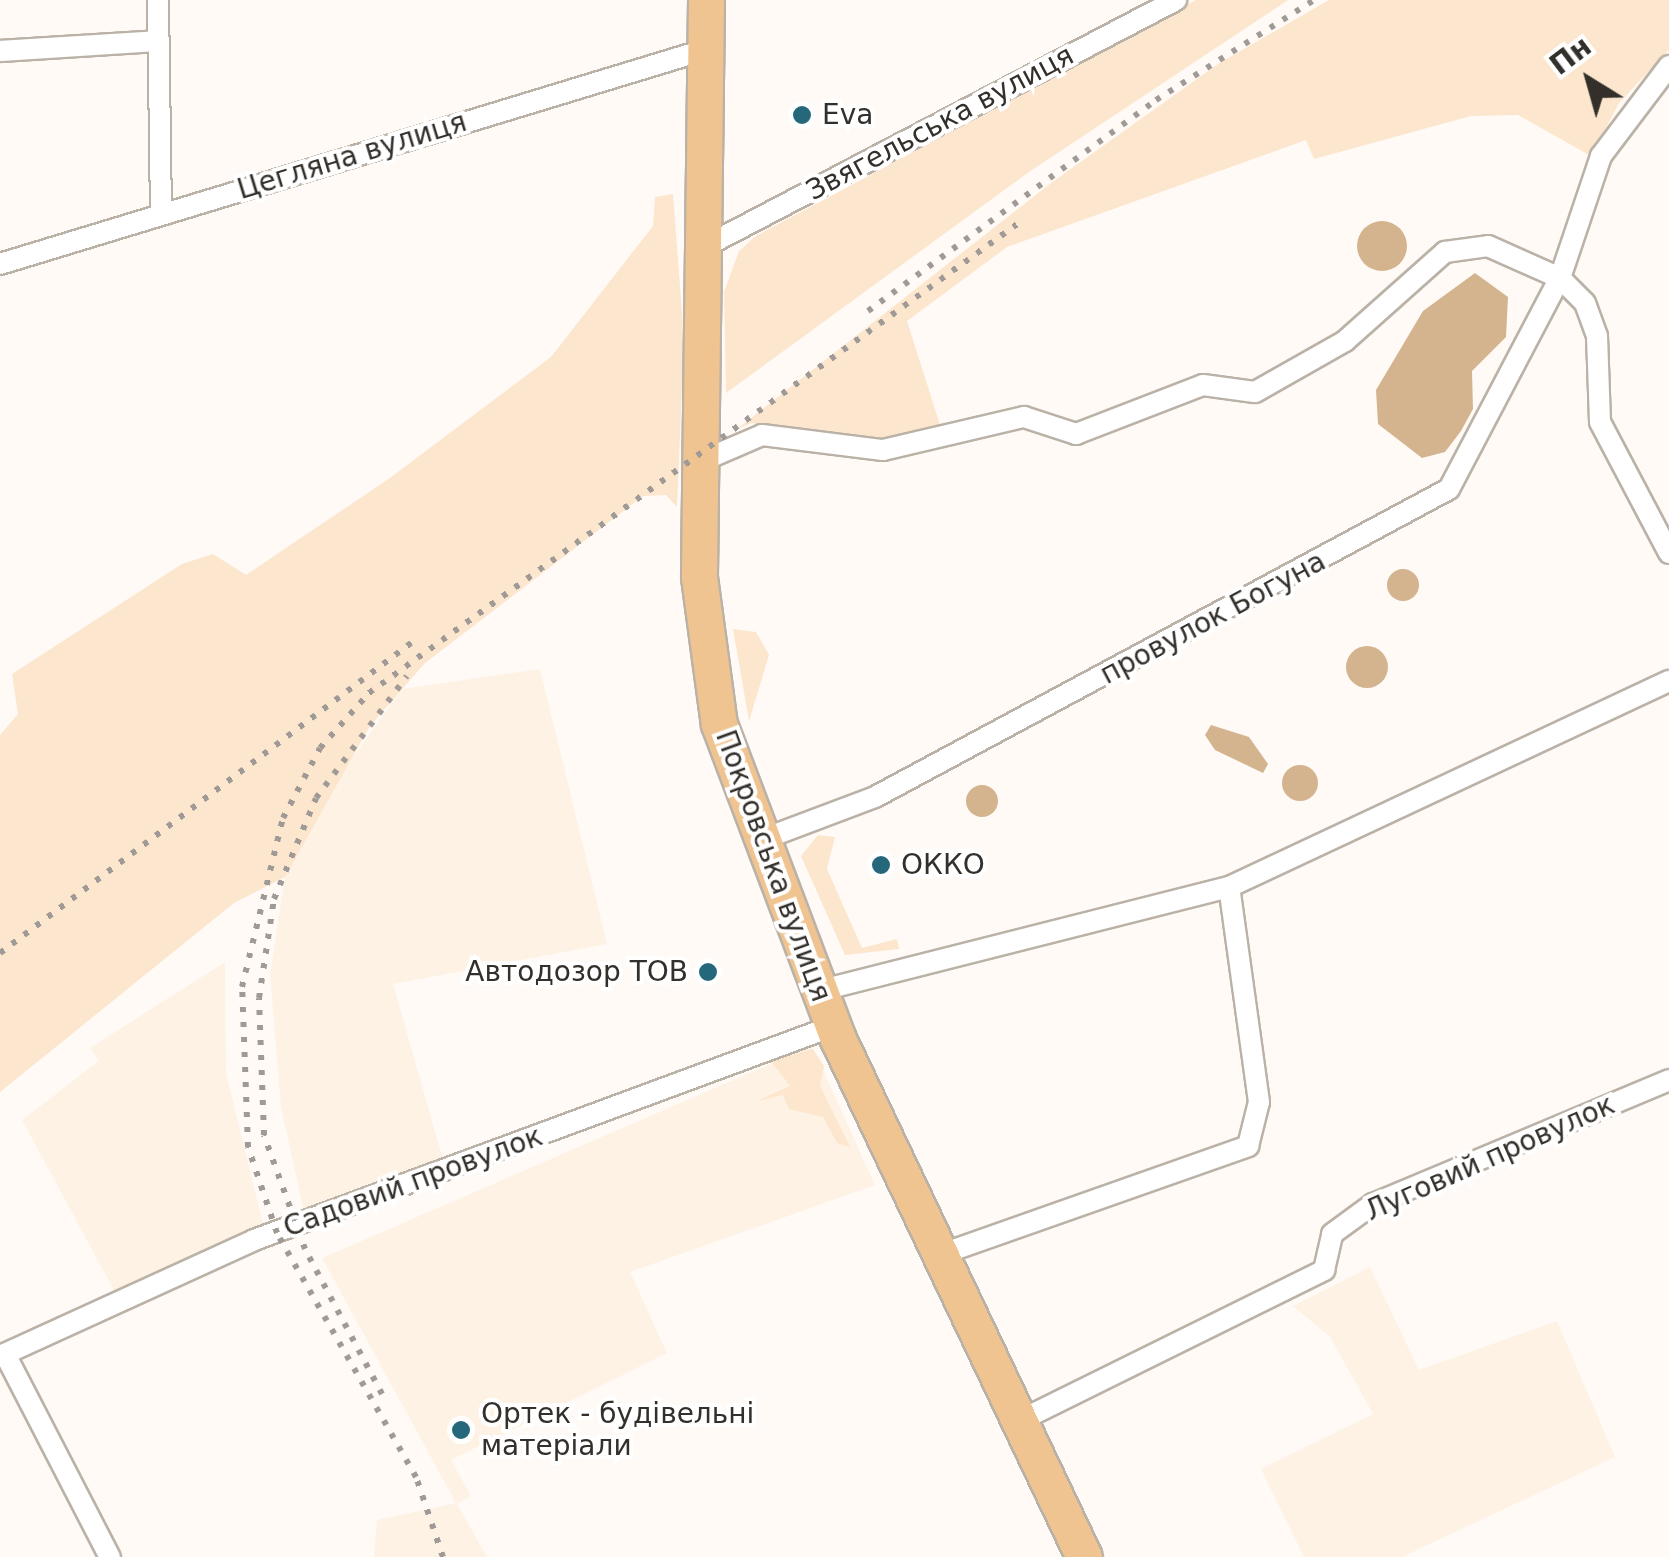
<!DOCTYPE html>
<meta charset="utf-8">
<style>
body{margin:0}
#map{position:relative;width:1669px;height:1557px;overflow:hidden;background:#fffaf6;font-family:"DejaVu Sans",sans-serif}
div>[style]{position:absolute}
.built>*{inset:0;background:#fef2e4}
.green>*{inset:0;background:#fce6cd}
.water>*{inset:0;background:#d4b48f}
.round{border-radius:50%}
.roads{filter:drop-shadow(2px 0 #bbb2a7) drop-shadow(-2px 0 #bbb2a7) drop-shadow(0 2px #bbb2a7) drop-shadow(0 -2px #bbb2a7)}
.minor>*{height:20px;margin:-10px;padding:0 10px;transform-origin:10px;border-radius:10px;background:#fff}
.trunk>*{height:35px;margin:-17.5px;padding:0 17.5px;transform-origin:17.5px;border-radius:17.5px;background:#f0c490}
.rail>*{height:6px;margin-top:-3px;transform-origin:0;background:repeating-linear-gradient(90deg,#9f9a96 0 5px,transparent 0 15px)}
.dots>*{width:28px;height:28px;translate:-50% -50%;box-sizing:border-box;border:5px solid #fff;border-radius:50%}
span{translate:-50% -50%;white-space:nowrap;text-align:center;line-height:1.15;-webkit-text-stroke:8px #fff;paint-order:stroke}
.poi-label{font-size:28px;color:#332f2b}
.left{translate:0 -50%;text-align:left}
.right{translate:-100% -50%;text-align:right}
.street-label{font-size:28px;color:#332f2b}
.north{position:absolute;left:1539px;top:30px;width:100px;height:100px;-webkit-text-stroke:8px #fff;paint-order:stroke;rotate:323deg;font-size:28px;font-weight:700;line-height:40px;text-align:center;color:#332f2b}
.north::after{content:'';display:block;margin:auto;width:35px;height:45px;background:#332f2b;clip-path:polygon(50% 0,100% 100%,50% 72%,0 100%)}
</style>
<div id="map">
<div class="built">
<div style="clip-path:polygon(540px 669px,607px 944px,393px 984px,447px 1174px,306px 1221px,281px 1107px,270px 975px,285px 877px,322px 800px,402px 689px)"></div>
<div style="clip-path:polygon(225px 962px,226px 1073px,266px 1236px,117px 1296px,22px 1120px,99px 1061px,90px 1048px)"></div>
<div style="clip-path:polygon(812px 1046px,875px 1185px,630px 1272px,667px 1353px,451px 1460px,471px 1496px,457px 1504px,487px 1557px,374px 1557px,377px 1520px,456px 1503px,322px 1258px)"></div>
<div style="clip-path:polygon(1370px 1267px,1419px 1370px,1557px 1321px,1615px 1457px,1402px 1557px,1304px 1557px,1261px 1469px,1373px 1414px,1330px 1337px,1293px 1306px)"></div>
</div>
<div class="green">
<div style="clip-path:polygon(1196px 0,1288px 0,1029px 172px,726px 393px,724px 292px,739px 251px,756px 236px)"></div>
<div style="clip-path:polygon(1329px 0,1669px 0,1669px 50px,1619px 103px,1591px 156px,1518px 115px,1471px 116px,1314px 159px,1306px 140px,1007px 247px,907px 321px,941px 428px,861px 443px,752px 423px,737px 429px,1051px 183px,1218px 64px)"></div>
<div style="clip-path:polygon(673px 194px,684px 339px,677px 507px,666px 495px,643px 496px,425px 663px,370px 726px,285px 877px,234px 903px,0 1092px,0 735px,18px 714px,12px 674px,182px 564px,213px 554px,246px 575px,390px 478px,551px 357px,653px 226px,655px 197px)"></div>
<div style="clip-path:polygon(733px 629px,756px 632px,769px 655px,749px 721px)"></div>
<div style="clip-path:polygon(818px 835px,835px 837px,827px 869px,862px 948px,897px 939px,899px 949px,845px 955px,801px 856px)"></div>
<div style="clip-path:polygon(813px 1049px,824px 1066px,820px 1086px,850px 1147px,837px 1143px,823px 1117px,789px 1109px,783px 1095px,757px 1101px,790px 1086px,771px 1061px)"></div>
</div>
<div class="water">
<div class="round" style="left:1357px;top:221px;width:50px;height:50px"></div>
<div style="clip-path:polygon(1475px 273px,1508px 297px,1506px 337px,1472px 371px,1473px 409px,1461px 431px,1445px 452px,1422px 458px,1378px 424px,1376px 390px,1423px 311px)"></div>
<div class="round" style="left:1387px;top:569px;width:32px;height:32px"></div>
<div class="round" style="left:1346px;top:646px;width:42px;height:42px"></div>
<div style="clip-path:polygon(1211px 725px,1249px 737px,1268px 764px,1263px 773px,1215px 750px,1205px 735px)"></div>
<div class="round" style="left:1282px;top:765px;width:36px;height:36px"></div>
<div class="round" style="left:966px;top:785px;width:32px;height:32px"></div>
</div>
<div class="roads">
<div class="minor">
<div style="left:158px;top:0;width:213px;rotate:89.2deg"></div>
<div style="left:0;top:51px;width:159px;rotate:-3.6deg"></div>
<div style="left:704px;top:247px;width:533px;rotate:-27.62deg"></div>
<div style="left:0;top:264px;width:736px;rotate:-16.91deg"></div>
<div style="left:704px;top:460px;width:63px;rotate:-23.3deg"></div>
<div style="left:762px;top:435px;width:122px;rotate:7.1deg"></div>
<div style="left:883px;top:450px;width:145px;rotate:-13.2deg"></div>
<div style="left:1024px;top:417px;width:55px;rotate:18.1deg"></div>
<div style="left:1076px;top:434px;width:136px;rotate:-21.1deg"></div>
<div style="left:1203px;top:385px;width:52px;rotate:7.7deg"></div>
<div style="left:1255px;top:392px;width:103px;rotate:-29.5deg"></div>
<div style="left:1345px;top:341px;width:134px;rotate:-41.7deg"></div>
<div style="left:1445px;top:252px;width:43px;rotate:-7.9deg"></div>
<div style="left:1488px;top:246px;width:79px;rotate:24deg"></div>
<div style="left:1560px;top:278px;width:35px;rotate:45deg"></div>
<div style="left:1585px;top:303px;width:35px;rotate:70deg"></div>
<div style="left:1597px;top:336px;width:86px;rotate:88deg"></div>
<div style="left:1600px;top:422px;width:148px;rotate:62.2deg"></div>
<div style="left:758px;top:841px;width:125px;rotate:-20.6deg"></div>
<div style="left:875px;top:797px;width:651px;rotate:-28.22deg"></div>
<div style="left:1449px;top:489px;width:238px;rotate:-62.3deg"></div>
<div style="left:1560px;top:278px;width:129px;rotate:-71.4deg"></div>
<div style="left:1601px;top:156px;width:113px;rotate:-52.9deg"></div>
<div style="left:818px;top:991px;width:424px;rotate:-14.2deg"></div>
<div style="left:1229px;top:887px;width:486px;rotate:-25.1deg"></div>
<div style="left:939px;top:1255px;width:328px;rotate:-19.4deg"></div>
<div style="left:1248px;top:1146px;width:45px;rotate:-76deg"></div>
<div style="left:1259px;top:1102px;width:217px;rotate:-97.9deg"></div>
<div style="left:5px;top:1354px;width:229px;rotate:62.7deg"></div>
<div style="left:0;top:1356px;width:279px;rotate:-24.5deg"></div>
<div style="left:254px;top:1240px;width:617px;rotate:-20.28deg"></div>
<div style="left:1017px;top:1422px;width:343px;rotate:-26.3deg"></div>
<div style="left:1324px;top:1270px;width:37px;rotate:-77deg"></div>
<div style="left:1332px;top:1234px;width:51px;rotate:-36.2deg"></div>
<div style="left:1373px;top:1204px;width:321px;rotate:-22.7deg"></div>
</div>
<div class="trunk">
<div style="left:706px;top:0;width:577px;rotate:90.7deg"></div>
<div style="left:699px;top:577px;width:148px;rotate:82.3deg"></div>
<div style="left:719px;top:724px;width:337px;rotate:69.3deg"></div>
<div style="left:838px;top:1039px;width:573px;rotate:64.6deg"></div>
</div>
</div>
<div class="rail">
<div style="left:868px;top:311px;width:357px;rotate:-36.2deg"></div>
<div style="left:1156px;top:100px;width:187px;rotate:-32.3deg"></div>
<div style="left:0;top:953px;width:520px;rotate:-37.02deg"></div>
<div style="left:382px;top:1394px;width:164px;rotate:-118deg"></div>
<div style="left:305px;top:1249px;width:121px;rotate:-109.8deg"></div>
<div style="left:264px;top:1135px;width:137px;rotate:-92.1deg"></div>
<div style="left:259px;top:998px;width:100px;rotate:-81.4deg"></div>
<div style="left:274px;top:899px;width:109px;rotate:-67.4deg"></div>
<div style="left:316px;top:798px;width:152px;rotate:-53.3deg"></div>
<div style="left:443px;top:1557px;width:84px;rotate:-108.6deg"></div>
<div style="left:416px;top:1477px;width:281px;rotate:-119.7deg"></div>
<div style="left:277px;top:1233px;width:91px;rotate:-108.6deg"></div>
<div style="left:248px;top:1147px;width:160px;rotate:-92.1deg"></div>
<div style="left:242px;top:987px;width:174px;rotate:-76.4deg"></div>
<div style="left:283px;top:818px;width:79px;rotate:-62.1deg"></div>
<div style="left:320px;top:748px;width:74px;rotate:-48.3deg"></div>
<div style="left:369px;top:693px;width:799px;rotate:-35.88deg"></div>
</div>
<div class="dots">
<div style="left:802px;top:115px;background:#26687b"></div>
<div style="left:881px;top:865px;background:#26687b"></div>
<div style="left:708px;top:972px;background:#26687b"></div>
<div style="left:461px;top:1430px;background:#26687b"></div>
</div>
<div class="poi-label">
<span class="left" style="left:822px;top:115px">Eva</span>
<span class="left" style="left:901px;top:865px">ОККО</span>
<span class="right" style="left:688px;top:972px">Автодозор ТОВ</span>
<span class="left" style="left:481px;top:1430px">Ортек - будівельні<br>матеріали</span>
</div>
<div class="street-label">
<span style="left:940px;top:123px;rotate:-28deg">Звягельська вулиця</span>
<span style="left:352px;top:156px;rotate:-17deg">Цегляна вулиця</span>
<span style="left:1213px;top:618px;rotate:-28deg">провулок Богуна</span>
<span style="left:773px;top:866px;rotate:70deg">Покровська вулиця</span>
<span style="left:1490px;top:1158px;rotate:-24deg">Луговий провулок</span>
<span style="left:413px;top:1182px;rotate:-20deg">Садовий провулок</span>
</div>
<div class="north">Пн</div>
</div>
